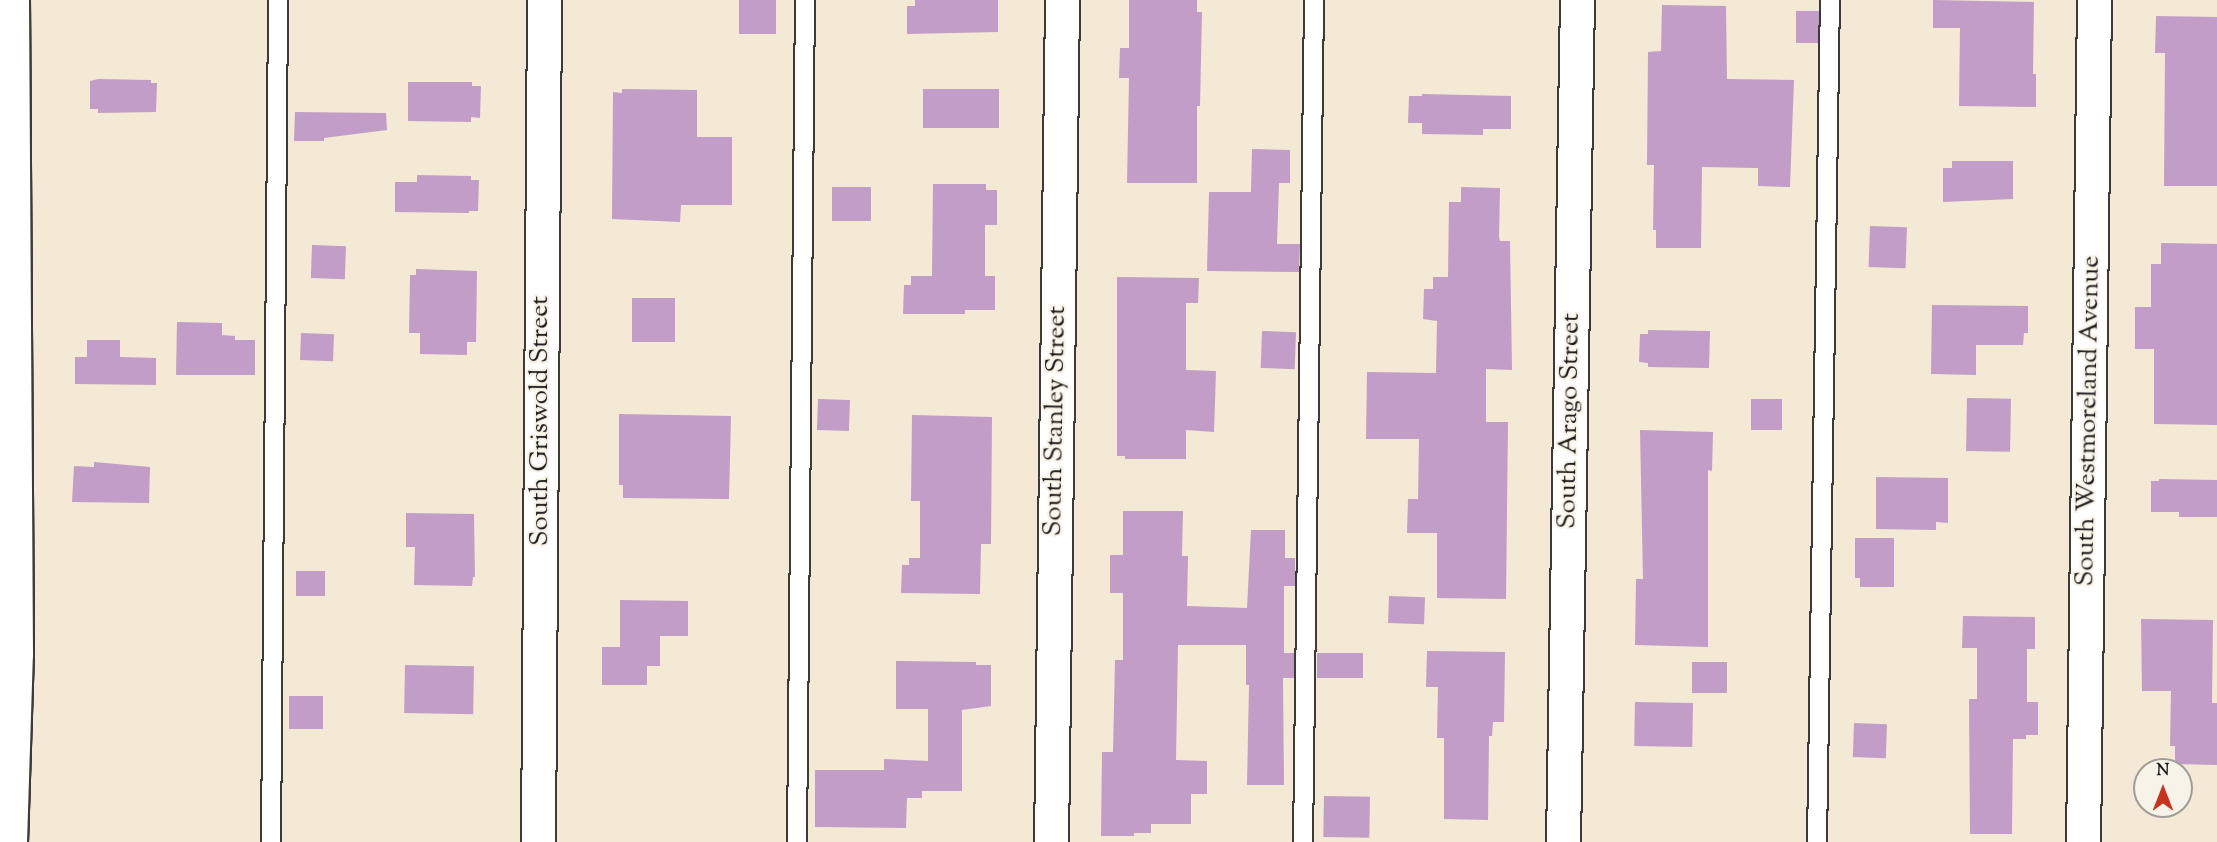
<!DOCTYPE html>
<style>
body{margin:0}
#map{position:relative;width:2217px;height:842px;overflow:hidden;background:#f3e9d4;font-family:"Sorts Mill Goudy",serif}
div>[style]{position:absolute}
.building>*{inset:0;background:#c29dc7;transform-origin:0 0}
.roads{filter:drop-shadow(2px 0 #3c3b38) drop-shadow(-2px 0 #3c3b38) drop-shadow(0 2px #3c3b38) drop-shadow(0 -2px #3c3b38)}
.service>*{height:18px;margin:-9px;padding:0 9px;transform-origin:9px;border-radius:9px;background:#fff}
.minor>*{height:33px;margin:-16.5px;padding:0 16.5px;transform-origin:16.5px;border-radius:16.5px;background:#fff}
.tertiary>*{height:33px;margin:-16.5px;padding:0 16.5px;transform-origin:16.5px;border-radius:16.5px;background:#fff}
span{translate:-50% -50%;white-space:nowrap;text-align:center;line-height:1.15;-webkit-text-stroke:4.5px #f7f3e8;paint-order:stroke}
.street-label{font-size:26px;color:#1c1c1c}
.north{position:absolute;left:2133px;top:758px;width:60px;height:60px;box-sizing:border-box;background:#f7f3e8;border:2px solid #9f9d96;border-radius:50%;rotate:0deg;font-size:16px;font-weight:700;line-height:24px;text-align:center;color:#1c1c1c}
.north::after{content:'';display:block;margin:auto;width:21px;height:27px;background:#c8321e;clip-path:polygon(50% 0,100% 100%,50% 72%,0 100%)}
</style>
<div id="map">
<div class="building">
<div style="left:739px;top:0;width:37px;height:34px"></div>
<div style="clip-path:polygon(915px 0,998px 0,998px 32px,907px 34px,907px 6px,915px 6px)"></div>
<div style="clip-path:polygon(1129px 0,1197px 0,1197px 12px,1202px 12px,1200px 106px,1197px 106px,1197px 183px,1127px 183px,1129px 78px,1119px 78px,1120px 48px,1129px 48px)"></div>
<div style="clip-path:polygon(1933px 0,2034px 2px,2033px 74px,2036px 74px,2036px 107px,1959px 106px,1960px 28px,1933px 28px)"></div>
<div style="clip-path:polygon(1662px 5px,1726px 6px,1727px 79px,1794px 80px,1790px 187px,1758px 186px,1758px 168px,1702px 167px,1701px 248px,1656px 248px,1656px 230px,1653px 230px,1654px 165px,1647px 165px,1648px 52px,1661px 51px)"></div>
<div style="left:1796px;top:11px;width:23px;height:32px"></div>
<div style="clip-path:polygon(2156px 16px,2217px 17px,2217px 186px,2164px 186px,2165px 53px,2155px 53px)"></div>
<div style="clip-path:polygon(98px 79px,151px 80px,151px 83px,157px 83px,156px 112px,98px 113px,98px 109px,90px 109px,90px 81px)"></div>
<div style="clip-path:polygon(408px 82px,472px 82px,472px 86px,481px 86px,480px 118px,471px 117px,471px 122px,408px 121px)"></div>
<div style="clip-path:polygon(622px 89px,697px 90px,697px 137px,732px 137px,732px 205px,681px 205px,680px 222px,612px 219px,613px 92px,622px 93px)"></div>
<div style="left:923px;top:89px;width:76px;height:39px"></div>
<div style="clip-path:polygon(1422px 94px,1511px 96px,1511px 129px,1483px 129px,1483px 135px,1422px 134px,1422px 123px,1408px 123px,1409px 96px,1422px 96px)"></div>
<div style="clip-path:polygon(295px 112px,386px 113px,387px 130px,324px 138px,324px 141px,294px 141px)"></div>
<div style="clip-path:polygon(1252px 149px,1290px 150px,1290px 183px,1279px 183px,1277px 244px,1300px 244px,1299px 272px,1207px 271px,1209px 192px,1251px 192px)"></div>
<div style="clip-path:polygon(1952px 161px,2013px 161px,2013px 199px,1943px 202px,1943px 168px,1952px 168px)"></div>
<div style="clip-path:polygon(417px 175px,471px 176px,471px 180px,479px 180px,478px 211px,469px 211px,469px 213px,395px 212px,395px 182px,417px 182px)"></div>
<div style="clip-path:polygon(933px 184px,986px 184px,986px 190px,997px 190px,997px 225px,985px 225px,985px 276px,995px 276px,995px 310px,965px 310px,965px 314px,903px 314px,904px 285px,911px 285px,911px 276px,932px 276px)"></div>
<div style="left:832px;top:187px;width:39px;height:34px"></div>
<div style="clip-path:polygon(1461px 187px,1500px 188px,1499px 237px,1500px 241px,1510px 241px,1512px 370px,1486px 369px,1486px 422px,1508px 422px,1506px 599px,1437px 598px,1437px 533px,1407px 533px,1408px 499px,1418px 499px,1419px 439px,1366px 439px,1367px 372px,1436px 373px,1437px 321px,1423px 319px,1424px 289px,1433px 289px,1433px 277px,1448px 277px,1449px 202px,1461px 202px)"></div>
<div style="left:1870px;top:226px;width:37px;height:41px;rotate:2deg"></div>
<div style="clip-path:polygon(2161px 243px,2217px 244px,2217px 425px,2154px 424px,2154px 349px,2135px 349px,2135px 307px,2151px 307px,2151px 264px,2161px 264px)"></div>
<div style="left:312px;top:245px;width:34px;height:33px;rotate:2deg"></div>
<div style="clip-path:polygon(416px 269px,477px 271px,476px 342px,467px 342px,467px 355px,420px 354px,420px 333px,409px 333px,410px 275px,416px 275px)"></div>
<div style="clip-path:polygon(1117px 277px,1199px 278px,1198px 303px,1186px 303px,1186px 370px,1216px 371px,1214px 432px,1186px 430px,1186px 459px,1125px 459px,1125px 456px,1117px 456px)"></div>
<div style="left:632px;top:298px;width:43px;height:44px"></div>
<div style="clip-path:polygon(1932px 305px,2028px 306px,2028px 333px,2024px 333px,2023px 345px,1976px 345px,1976px 375px,1931px 374px)"></div>
<div style="clip-path:polygon(177px 322px,222px 323px,222px 335px,235px 336px,235px 340px,255px 340px,255px 375px,176px 375px)"></div>
<div style="clip-path:polygon(1648px 330px,1710px 331px,1709px 368px,1648px 367px,1648px 363px,1639px 362px,1640px 334px,1648px 334px)"></div>
<div style="left:1262px;top:331px;width:34px;height:37px;rotate:2deg"></div>
<div style="left:301px;top:333px;width:33px;height:27px;rotate:2deg"></div>
<div style="clip-path:polygon(87px 340px,120px 340px,120px 357px,156px 358px,156px 385px,75px 384px,75px 357px,87px 357px)"></div>
<div style="left:1967px;top:398px;width:44px;height:53px;rotate:1deg"></div>
<div style="left:818px;top:399px;width:32px;height:31px;rotate:2deg"></div>
<div style="left:1751px;top:399px;width:31px;height:31px"></div>
<div style="clip-path:polygon(619px 414px,731px 416px,729px 499px,623px 498px,623px 485px,619px 485px)"></div>
<div style="clip-path:polygon(912px 415px,992px 417px,991px 544px,981px 544px,980px 594px,901px 593px,902px 565px,909px 565px,909px 558px,920px 558px,920px 501px,911px 501px)"></div>
<div style="clip-path:polygon(1640px 430px,1713px 432px,1712px 471px,1708px 470px,1708px 647px,1635px 645px,1636px 579px,1643px 579px)"></div>
<div style="clip-path:polygon(94px 462px,150px 467px,149px 503px,72px 502px,74px 466px,94px 467px)"></div>
<div style="clip-path:polygon(1876px 477px,1948px 478px,1948px 523px,1936px 522px,1936px 530px,1876px 529px)"></div>
<div style="clip-path:polygon(2159px 479px,2217px 480px,2217px 517px,2179px 517px,2179px 512px,2151px 512px,2151px 481px,2159px 481px)"></div>
<div style="clip-path:polygon(1123px 511px,1183px 511px,1182px 556px,1188px 556px,1187px 606px,1247px 608px,1251px 530px,1285px 530px,1285px 558px,1295px 558px,1295px 586px,1284px 586px,1284px 653px,1294px 653px,1294px 678px,1283px 678px,1284px 785px,1247px 785px,1249px 685px,1246px 685px,1246px 645px,1178px 645px,1176px 760px,1207px 761px,1207px 794px,1191px 794px,1191px 824px,1151px 824px,1151px 833px,1134px 833px,1134px 836px,1101px 836px,1102px 752px,1113px 752px,1115px 660px,1123px 660px,1123px 593px,1110px 593px,1110px 555px,1123px 555px)"></div>
<div style="clip-path:polygon(406px 513px,474px 514px,475px 577px,473px 577px,472px 586px,414px 585px,415px 547px,406px 547px)"></div>
<div style="clip-path:polygon(1855px 538px,1894px 538px,1894px 587px,1860px 587px,1860px 578px,1855px 578px)"></div>
<div style="left:296px;top:571px;width:29px;height:25px"></div>
<div style="left:1389px;top:596px;width:36px;height:27px;rotate:2deg"></div>
<div style="clip-path:polygon(620px 600px,688px 601px,688px 636px,660px 636px,660px 666px,647px 666px,647px 685px,602px 685px,602px 647px,620px 647px)"></div>
<div style="clip-path:polygon(1963px 616px,2035px 617px,2035px 649px,2027px 649px,2027px 702px,2038px 702px,2038px 735px,2026px 735px,2026px 739px,2013px 739px,2012px 834px,1970px 834px,1969px 699px,1977px 699px,1977px 648px,1962px 648px)"></div>
<div style="clip-path:polygon(2141px 619px,2213px 620px,2212px 703px,2217px 703px,2217px 765px,2175px 764px,2175px 746px,2170px 746px,2171px 691px,2142px 691px)"></div>
<div style="clip-path:polygon(1427px 651px,1505px 652px,1504px 722px,1493px 722px,1492px 736px,1489px 736px,1488px 820px,1444px 819px,1444px 738px,1437px 738px,1438px 687px,1426px 687px)"></div>
<div style="left:1317px;top:653px;width:46px;height:25px"></div>
<div style="clip-path:polygon(896px 661px,976px 662px,976px 665px,991px 665px,991px 706px,962px 710px,962px 791px,922px 791px,922px 798px,907px 798px,906px 828px,815px 827px,815px 770px,884px 770px,884px 759px,928px 761px,928px 709px,896px 709px)"></div>
<div style="left:1692px;top:662px;width:35px;height:31px"></div>
<div style="left:405px;top:665px;width:69px;height:48px;rotate:1deg"></div>
<div style="left:289px;top:696px;width:34px;height:33px"></div>
<div style="left:1635px;top:702px;width:58px;height:44px;rotate:1deg"></div>
<div style="left:1854px;top:723px;width:33px;height:34px;rotate:2deg"></div>
<div style="left:1324px;top:796px;width:46px;height:41px;rotate:1deg"></div>
</div>
<div class="roads">
<div class="service">
<div style="left:271px;top:842px;width:842px;rotate:-89.52deg"></div>
<div style="left:797px;top:842px;width:842px;rotate:-89.46deg"></div>
<div style="left:1303px;top:842px;width:842px;rotate:-89.25deg"></div>
<div style="left:1817px;top:842px;width:842px;rotate:-89.12deg"></div>
</div>
<div class="minor">
<div style="left:10px;top:842px;width:188px;rotate:-88.2deg"></div>
<div style="left:16px;top:654px;width:654px;rotate:-90.35deg"></div>
<div style="left:1051px;top:842px;width:842px;rotate:-89.25deg"></div>
<div style="left:1563px;top:842px;width:842px;rotate:-89.05deg"></div>
<div style="left:2083px;top:842px;width:842px;rotate:-89.25deg"></div>
</div>
<div class="tertiary">
<div style="left:538px;top:842px;width:842px;rotate:-89.59deg"></div>
</div>
</div>
<div class="street-label">
<span style="left:541px;top:421px;rotate:-90deg">South Griswold Street</span>
<span style="left:1056px;top:421px;rotate:-89deg">South Stanley Street</span>
<span style="left:1570px;top:421px;rotate:-89deg">South Arago Street</span>
<span style="left:2089px;top:421px;rotate:-89deg">South Westmoreland Avenue</span>
</div>
<div class="north">N</div>
</div>
